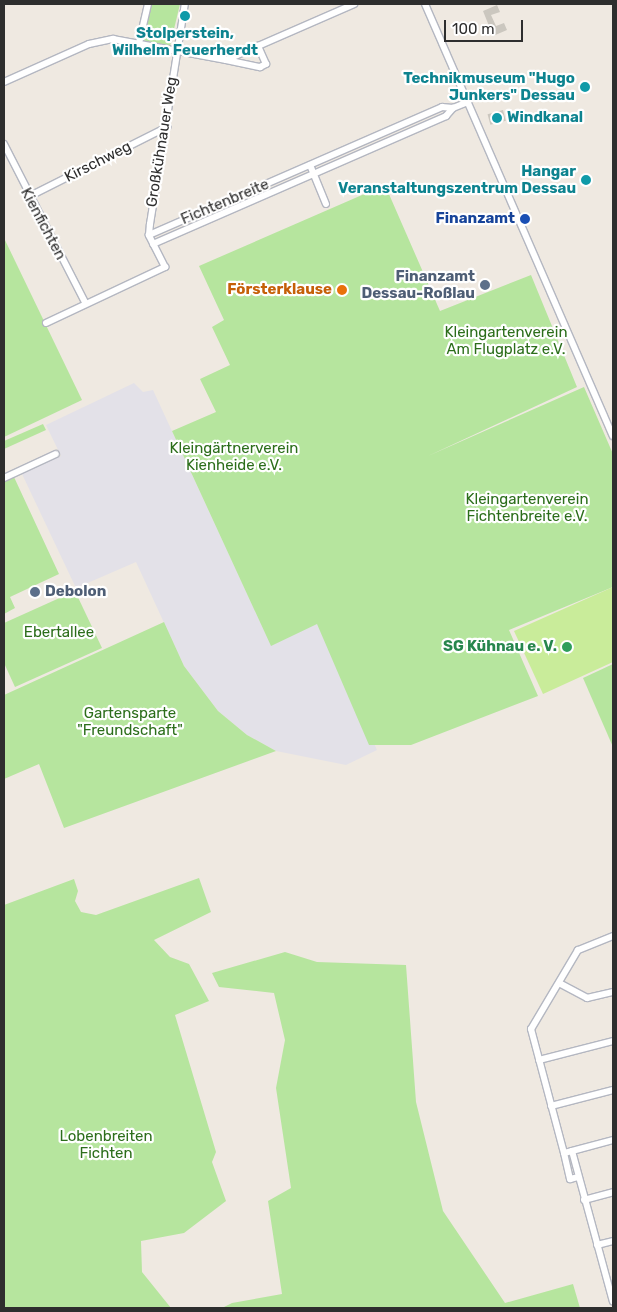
<!DOCTYPE html>
<meta charset="utf-8">
<style>
body{margin:0}
#map{position:relative;width:617px;height:1312px;overflow:hidden;background:#efe9e1;font-family:Rubik,sans-serif}
div>[style]{position:absolute}
.industrial>*{inset:0;background:#e3e1e8}
.green>*{inset:0;background:#b6e59e}
.pitch>*{inset:0;background:#c9ec9a}
.building>*{inset:0;background:#cbc7bf;transform-origin:0 0}
.roads{filter:drop-shadow(1px 0 #b4b7c1) drop-shadow(-1px 0 #b4b7c1) drop-shadow(0 1px #b4b7c1) drop-shadow(0 -1px #b4b7c1)}
.street>*{height:6px;margin:-3px;padding:0 3px;transform-origin:3px;border-radius:3px;background:#fff}
.dots>*{width:14px;height:14px;translate:-50% -50%;box-sizing:border-box;border:2px solid #fff;border-radius:50%}
span{translate:-50% -50%;white-space:nowrap;text-align:center;line-height:1.15;-webkit-text-stroke:4.5px #fff;paint-order:stroke}
.culture-label{font-size:15px;color:#0d838f;font-weight:700}
.right{translate:-100% -50%;text-align:right}
.left{translate:0 -50%;text-align:left}
.street-label{font-size:15px;color:#2e2e2e}
.transit-label{font-size:15px;color:#164399;font-weight:700}
.service-label{font-size:15px;color:#4e5e75;font-weight:700}
.food-label{font-size:15px;color:#c56008;font-weight:700}
.park-label{font-size:15px;color:#2c6e1b}
.leisure-label{font-size:15px;color:#27864d;font-weight:700}
.frame{position:absolute;inset:0;border:5px solid #2e2e2e;pointer-events:none}
.scale{position:absolute;left:444px;top:20px;width:79px;height:22px;box-sizing:border-box;border:2px solid #2e2e2e;border-top:0;padding-left:6px;font-size:15px;line-height:18px;white-space:nowrap;color:#2e2e2e;-webkit-text-stroke:4px #fff;paint-order:stroke}
</style>
<div id="map">
<div class="industrial">
<div style="clip-path:polygon(134px 383px,143px 392px,153px 390px,268px 639px,316px 616px,377px 750px,346px 765px,276px 751px,247px 735px,218px 711px,184px 666px,136px 562px,76px 588px,22px 474px,61px 456px,46px 425px)"></div>
</div>
<div class="green">
<div style="clip-path:polygon(149px 4px,180px 4px,170px 46px,142px 40px)"></div>
<div style="clip-path:polygon(385px 185px,440px 311px,531px 275px,577px 387px,428px 456px,584px 387px,613px 454px,613px 587px,509px 630px,538px 696px,411px 745px,369px 745px,317px 624px,271px 646px,172px 431px,216px 412px,200px 379px,230px 365px,212px 327px,224px 320px,199px 266px)"></div>
<div style="clip-path:polygon(4px 238px,82px 400px,4px 437px)"></div>
<div style="clip-path:polygon(43px 424px,46px 430px,4px 449px,4px 441px)"></div>
<div style="clip-path:polygon(14px 477px,59px 574px,10px 597px,15px 608px,4px 614px,4px 482px)"></div>
<div style="clip-path:polygon(75px 591px,102px 648px,15px 687px,4px 663px,4px 623px)"></div>
<div style="clip-path:polygon(164px 622px,184px 666px,218px 711px,247px 735px,276px 751px,64px 828px,39px 764px,4px 779px,4px 695px)"></div>
<div style="clip-path:polygon(613px 664px,613px 747px,583px 678px)"></div>
<div style="clip-path:polygon(199px 878px,211px 912px,154px 940px,170px 957px,189px 964px,209px 1001px,175px 1015px,216px 1152px,212px 1162px,226px 1201px,184px 1233px,141px 1241px,142px 1272px,171px 1308px,4px 1308px,4px 905px,74px 879px,78px 891px,75px 901px,81px 912px,96px 915px)"></div>
<div style="clip-path:polygon(285px 952px,317px 962px,406px 965px,416px 1102px,443px 1211px,505px 1303px,573px 1284px,580px 1308px,222px 1308px,232px 1303px,282px 1294px,268px 1201px,291px 1188px,276px 1088px,285px 1040px,274px 993px,219px 987px,212px 973px)"></div>
</div>
<div class="pitch">
<div style="clip-path:polygon(613px 587px,613px 662px,543px 694px,514px 631px)"></div>
</div>
<div class="building">
<div style="clip-path:polygon(497px 5px,500px 12px,491px 15px,496px 26px,504px 23px,507px 30px,493px 36px,483px 11px)"></div>
<div style="left:503px;top:110px;width:11px;height:16px;rotate:75deg"></div>
</div>
<div class="roads">
<div class="street">
<div style="left:425px;top:4px;width:471px;rotate:66.5deg"></div>
<div style="left:139px;top:43px;width:40px;rotate:-77deg"></div>
<div style="left:226px;top:60px;width:35px;rotate:12deg"></div>
<div style="left:260px;top:67px;width:7px;rotate:-27deg"></div>
<div style="left:266px;top:64px;width:20px;rotate:-114deg"></div>
<div style="left:4px;top:82px;width:93px;rotate:-24.1deg"></div>
<div style="left:89px;top:44px;width:25px;rotate:-12deg"></div>
<div style="left:113px;top:39px;width:115px;rotate:10.5deg"></div>
<div style="left:226px;top:60px;width:140px;rotate:-23.6deg"></div>
<div style="left:4px;top:144px;width:178px;rotate:62.9deg"></div>
<div style="left:310px;top:165px;width:42px;rotate:67.7deg"></div>
<div style="left:28px;top:197px;width:156px;rotate:-26.7deg"></div>
<div style="left:149px;top:235px;width:320px;rotate:-23.6deg"></div>
<div style="left:442px;top:107px;width:11px;rotate:5deg"></div>
<div style="left:153px;top:244px;width:320px;rotate:-23.6deg"></div>
<div style="left:446px;top:116px;width:11px;rotate:-49deg"></div>
<div style="left:453px;top:108px;width:16px;rotate:-22deg"></div>
<div style="left:46px;top:323px;width:132px;rotate:-25.2deg"></div>
<div style="left:165px;top:267px;width:36px;rotate:-117deg"></div>
<div style="left:149px;top:235px;width:11px;rotate:-85deg"></div>
<div style="left:150px;top:224px;width:223px;rotate:-81deg"></div>
<div style="left:4px;top:478px;width:57px;rotate:-24.8deg"></div>
<div style="left:613px;top:936px;width:38px;rotate:158deg"></div>
<div style="left:578px;top:950px;width:92px;rotate:120.7deg"></div>
<div style="left:531px;top:1029px;width:128px;rotate:75.1deg"></div>
<div style="left:564px;top:1153px;width:8px;rotate:-14deg"></div>
<div style="left:572px;top:1151px;width:156px;rotate:74.8deg"></div>
<div style="left:559px;top:983px;width:32px;rotate:28deg"></div>
<div style="left:587px;top:998px;width:27px;rotate:-13deg"></div>
<div style="left:539px;top:1060px;width:76px;rotate:-14.4deg"></div>
<div style="left:551px;top:1106px;width:64px;rotate:-14.5deg"></div>
<div style="left:572px;top:1151px;width:42px;rotate:-15deg"></div>
<div style="left:564px;top:1153px;width:27px;rotate:77deg"></div>
<div style="left:570px;top:1179px;width:8px;rotate:-14deg"></div>
<div style="left:584px;top:1200px;width:30px;rotate:-15deg"></div>
<div style="left:597px;top:1245px;width:16px;rotate:-14deg"></div>
</div>
</div>
<div class="dots">
<div style="left:185px;top:16px;background:#0f9aa8"></div>
<div style="left:585px;top:87px;background:#0f9aa8"></div>
<div style="left:497px;top:118px;background:#0f9aa8"></div>
<div style="left:586px;top:180px;background:#0f9aa8"></div>
<div style="left:525px;top:219px;background:#1a4fb4"></div>
<div style="left:485px;top:285px;background:#5c6f8a"></div>
<div style="left:342px;top:290px;background:#e8710a"></div>
<div style="left:35px;top:592px;background:#5c6f8a"></div>
<div style="left:567px;top:647px;background:#2e9e5b"></div>
</div>
<div class="culture-label">
<span style="left:185px;top:42px">Stolperstein,<br>Wilhelm Feuerherdt</span>
<span class="right" style="left:575px;top:87px">Technikmuseum "Hugo<br>Junkers" Dessau</span>
<span class="left" style="left:507px;top:118px">Windkanal</span>
<span class="right" style="left:576px;top:180px">Hangar<br>Veranstaltungszentrum Dessau</span>
</div>
<div class="street-label">
<span style="left:162px;top:142px;rotate:-81deg">Großkühnauer Weg</span>
<span style="left:98px;top:162px;rotate:-27deg">Kirschweg</span>
<span style="left:225px;top:202px;rotate:-23deg">Fichtenbreite</span>
<span style="left:43px;top:224px;rotate:62deg">Kienfichten</span>
</div>
<div class="transit-label">
<span class="right" style="left:515px;top:219px">Finanzamt</span>
</div>
<div class="service-label">
<span class="right" style="left:475px;top:285px">Finanzamt<br>Dessau-Roßlau</span>
<span class="left" style="left:45px;top:592px">Debolon</span>
</div>
<div class="food-label">
<span class="right" style="left:332px;top:290px">Försterklause</span>
</div>
<div class="park-label">
<span style="left:506px;top:341px">Kleingartenverein<br>Am Flugplatz e.V.</span>
<span style="left:234px;top:457px">Kleingärtnerverein<br>Kienheide e.V.</span>
<span style="left:527px;top:508px">Kleingartenverein<br>Fichtenbreite e.V.</span>
<span style="left:59px;top:633px">Ebertallee</span>
<span style="left:130px;top:722px">Gartensparte<br>"Freundschaft"</span>
<span style="left:106px;top:1145px">Lobenbreiten<br>Fichten</span>
</div>
<div class="leisure-label">
<span class="right" style="left:557px;top:647px">SG Kühnau e. V.</span>
</div>
<div class="frame"></div>
<div class="scale">100 m</div>
</div>
